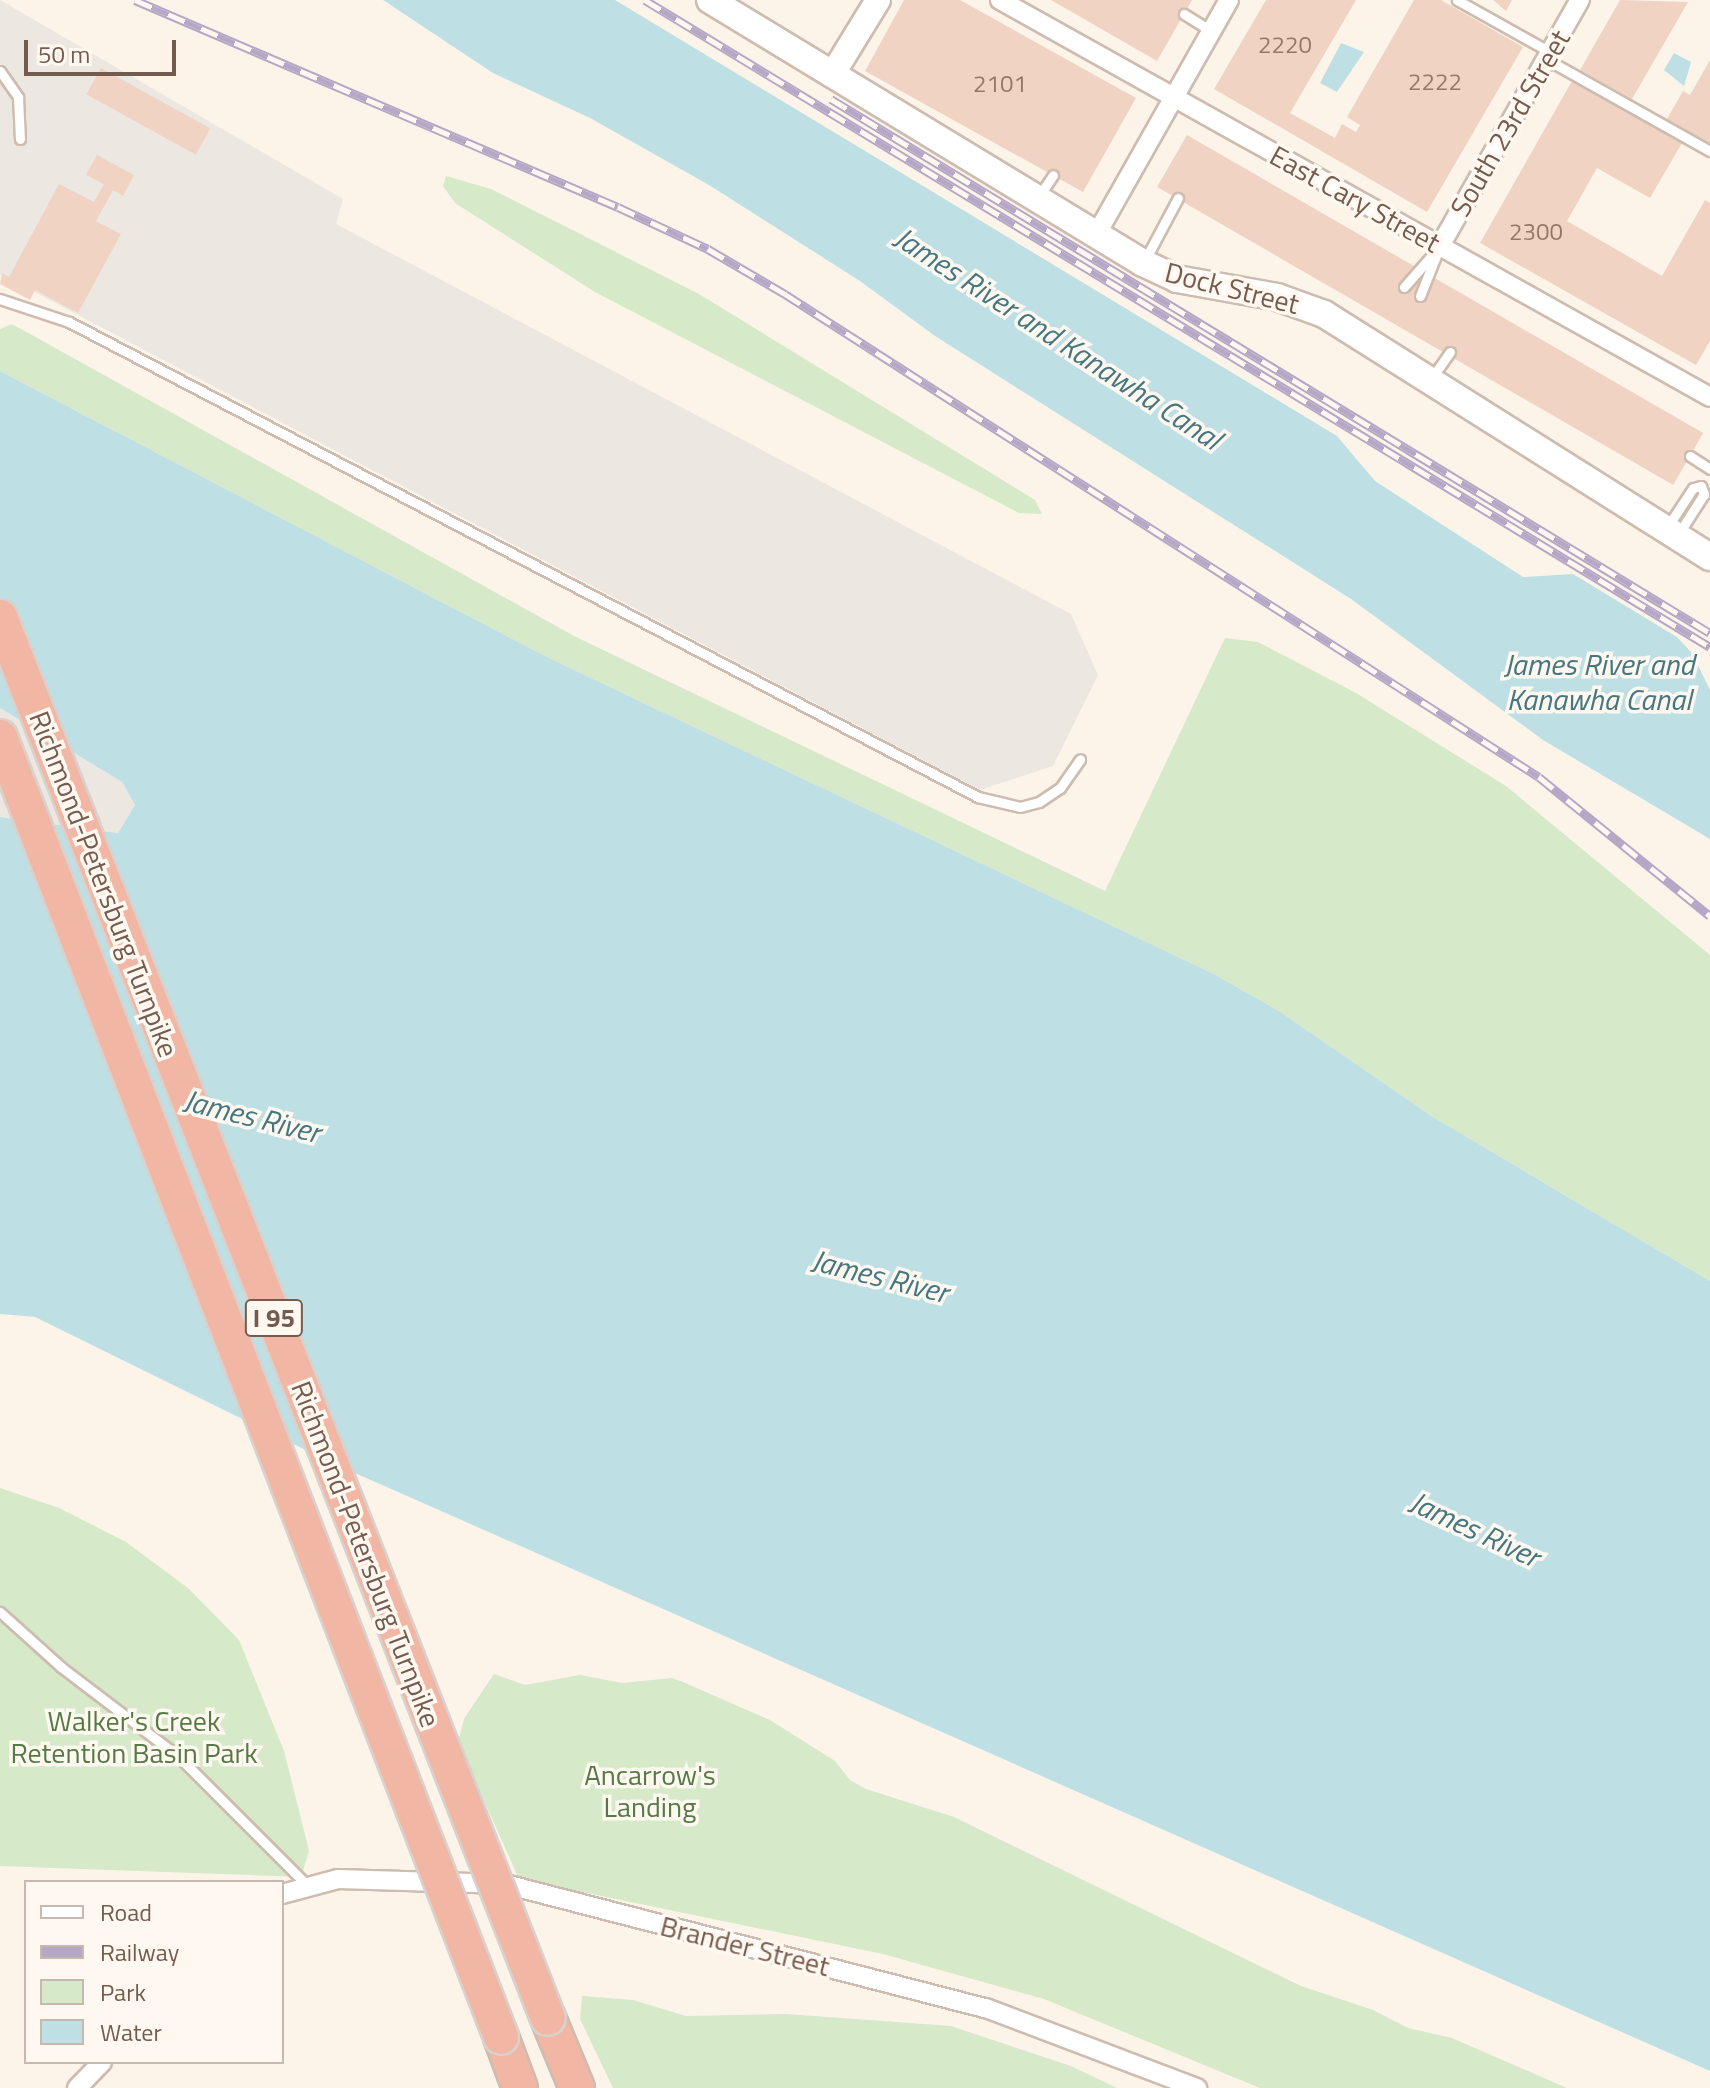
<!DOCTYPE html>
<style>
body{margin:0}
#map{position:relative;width:1710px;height:2088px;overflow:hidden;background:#fcf4e9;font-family:"Titillium Web",sans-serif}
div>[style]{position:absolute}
.industrial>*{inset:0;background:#ede7e2}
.green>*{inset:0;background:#d6e9c8}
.water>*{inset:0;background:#bee0e5}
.building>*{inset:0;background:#f0d3c2;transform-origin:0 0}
.roads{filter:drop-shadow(2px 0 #cdbcaf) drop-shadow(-2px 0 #cdbcaf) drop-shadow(0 2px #cdbcaf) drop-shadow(0 -2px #cdbcaf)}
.service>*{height:9px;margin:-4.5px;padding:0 4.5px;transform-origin:4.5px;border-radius:4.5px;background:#fff}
.minor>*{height:18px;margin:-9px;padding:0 9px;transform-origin:9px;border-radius:9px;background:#fff}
.tertiary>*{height:24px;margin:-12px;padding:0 12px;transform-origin:12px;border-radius:12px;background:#fff}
.secondary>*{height:26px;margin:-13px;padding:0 13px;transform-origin:13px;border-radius:13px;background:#fff}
.motorway>*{height:34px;margin:-17px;padding:0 17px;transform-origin:17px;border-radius:17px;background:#f2b7a4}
.rail>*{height:9px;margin-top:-4.5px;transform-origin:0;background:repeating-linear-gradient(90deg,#fef8f0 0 18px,#b7a7c6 0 36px);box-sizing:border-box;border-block:2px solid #b7a7c6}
.bridges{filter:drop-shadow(2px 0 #d8d1cd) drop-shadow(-2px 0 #d8d1cd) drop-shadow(0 2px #d8d1cd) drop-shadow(0 -2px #d8d1cd)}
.motorway-bridge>*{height:34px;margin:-17px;padding:0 17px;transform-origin:17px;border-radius:17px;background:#f2b7a4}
span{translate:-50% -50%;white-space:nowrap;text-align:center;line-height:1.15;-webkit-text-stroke:7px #fef8f0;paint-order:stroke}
.number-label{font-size:24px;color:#94796b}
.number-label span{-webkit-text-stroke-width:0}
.shield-label span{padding:2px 6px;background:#fef8f0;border:2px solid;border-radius:6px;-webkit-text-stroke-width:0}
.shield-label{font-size:26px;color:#755b4e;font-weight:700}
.street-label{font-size:28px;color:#755b4e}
.park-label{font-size:28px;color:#567a46}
.water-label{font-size:30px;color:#457780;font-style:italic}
.legend{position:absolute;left:24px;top:1880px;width:260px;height:184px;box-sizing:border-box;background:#fef8f0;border:2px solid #c7b9af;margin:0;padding:10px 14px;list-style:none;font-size:24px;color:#755b4e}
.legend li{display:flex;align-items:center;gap:16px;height:40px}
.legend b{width:40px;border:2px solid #c7b9af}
.scale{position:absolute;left:24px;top:40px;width:152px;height:36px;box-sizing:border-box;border:4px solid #755b4e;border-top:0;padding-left:10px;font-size:24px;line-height:28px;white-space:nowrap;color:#755b4e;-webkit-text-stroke:6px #fef8f0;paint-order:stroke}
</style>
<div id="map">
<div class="industrial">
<div style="clip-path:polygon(0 0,343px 199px,336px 224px,1071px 614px,1098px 675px,1053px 766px,980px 790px,0 274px)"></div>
<div style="clip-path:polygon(0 708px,122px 782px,135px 805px,118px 833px,0 817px)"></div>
</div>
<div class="green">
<div style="clip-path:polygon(446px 176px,491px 189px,699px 294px,1035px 500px,1042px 514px,1019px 513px,595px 292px,455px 203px,443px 186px)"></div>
<div style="clip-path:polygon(12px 324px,574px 636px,1105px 891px,1225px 638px,1258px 642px,1356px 693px,1506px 786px,1710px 955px,1710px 1281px,1433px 1117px,1279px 1011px,1214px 974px,547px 657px,0 371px,0 329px)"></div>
<div style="clip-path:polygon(0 1488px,59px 1508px,126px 1542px,188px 1588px,239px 1640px,284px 1751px,309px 1851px,301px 1877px,0 1866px)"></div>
<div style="clip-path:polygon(494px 1674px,525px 1685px,580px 1675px,622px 1683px,672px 1678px,683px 1682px,770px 1720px,835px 1761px,850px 1780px,866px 1789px,954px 1817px,1301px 1986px,1373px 2010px,1408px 2028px,1452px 2038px,1567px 2088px,1260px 2088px,1044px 1999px,883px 1954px,519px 1879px,458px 1742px,464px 1719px)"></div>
<div style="clip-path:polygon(582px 1996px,633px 2000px,686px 2016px,786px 2014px,951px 2026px,1071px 2066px,1117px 2088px,613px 2088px,580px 2019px)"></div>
</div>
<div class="water">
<div style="clip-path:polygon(383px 0,615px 0,1337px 436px,1375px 481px,1523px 577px,1573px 574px,1677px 637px,1692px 653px,1710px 690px,1710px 839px,1543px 740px,1351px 599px,935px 336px,860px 281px,709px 185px,590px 118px,493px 73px)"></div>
<div style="clip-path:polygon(1341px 43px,1364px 52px,1337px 92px,1320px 83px)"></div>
<div style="clip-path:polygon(1674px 53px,1691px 62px,1684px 86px,1664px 70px)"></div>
<div style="clip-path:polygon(0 371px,547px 657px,1214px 974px,1279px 1011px,1433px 1117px,1710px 1281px,1710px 2071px,330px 1462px,35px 1317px,0 1314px,0 817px,118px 833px,135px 805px,122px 782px,0 708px)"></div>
</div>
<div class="building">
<div style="clip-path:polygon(904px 0,960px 0,1136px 98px,1083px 192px,865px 71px)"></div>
<div style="clip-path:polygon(1051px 0,1192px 0,1157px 61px)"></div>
<div style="clip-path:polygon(1266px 0,1356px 0,1290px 113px,1335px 138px,1342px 124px,1356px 132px,1360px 125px,1347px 117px,1414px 0,1441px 0,1523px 47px,1427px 212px,1214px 89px)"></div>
<div style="clip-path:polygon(1493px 0,1512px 0,1506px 11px)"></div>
<div style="clip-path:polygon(1620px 0,1688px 2px,1632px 99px,1580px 70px)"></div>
<div style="clip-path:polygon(1710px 60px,1710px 144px,1667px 119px,1683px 91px,1690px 95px)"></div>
<div style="left:101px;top:68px;width:125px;height:30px;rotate:29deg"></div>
<div style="clip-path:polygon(1572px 81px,1682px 143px,1650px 198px,1597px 168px,1567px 221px,1662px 276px,1705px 200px,1710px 203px,1710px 341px,1696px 365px,1480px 243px)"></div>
<div style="left:1187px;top:135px;width:596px;height:60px;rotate:30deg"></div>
<div style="clip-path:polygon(97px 155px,134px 175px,123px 196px,113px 190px,96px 221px,121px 234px,78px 313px,35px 290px,30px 300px,0 284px,2px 273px,9px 277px,59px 184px,94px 202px,104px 184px,86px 175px)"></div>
</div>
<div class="roads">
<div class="service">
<div style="left:1457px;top:0;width:107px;rotate:29.2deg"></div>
<div style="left:1184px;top:14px;width:32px;rotate:32deg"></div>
<div style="left:1546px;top:59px;width:188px;rotate:29.3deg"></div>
<div style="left:0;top:71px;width:32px;rotate:55deg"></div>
<div style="left:18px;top:97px;width:42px;rotate:87.3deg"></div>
<div style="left:1039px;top:196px;width:25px;rotate:-56deg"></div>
<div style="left:1145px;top:260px;width:70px;rotate:-62deg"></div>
<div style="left:1404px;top:287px;width:55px;rotate:-48.7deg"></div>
<div style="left:1420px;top:296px;width:46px;rotate:-68.4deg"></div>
<div style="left:0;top:299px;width:73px;rotate:18.4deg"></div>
<div style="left:69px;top:322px;width:1026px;rotate:27.59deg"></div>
<div style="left:978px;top:797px;width:43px;rotate:13.4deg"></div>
<div style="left:1020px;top:807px;width:20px;rotate:-15deg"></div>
<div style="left:1039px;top:802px;width:25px;rotate:-34deg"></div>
<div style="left:1060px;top:788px;width:35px;rotate:-55deg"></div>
<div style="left:1431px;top:379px;width:33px;rotate:-55deg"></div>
<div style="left:1690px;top:456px;width:24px;rotate:33deg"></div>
<div style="left:1668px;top:526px;width:45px;rotate:-56.7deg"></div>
<div style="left:1693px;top:488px;width:8px;rotate:-14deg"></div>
<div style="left:1701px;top:486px;width:9px;rotate:69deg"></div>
<div style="left:1704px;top:494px;width:46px;rotate:122.7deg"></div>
<div style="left:0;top:1612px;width:82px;rotate:42deg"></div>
<div style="left:61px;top:1667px;width:148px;rotate:37.3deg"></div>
<div style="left:179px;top:1757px;width:181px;rotate:45deg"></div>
</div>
<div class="minor">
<div style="left:1000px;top:0;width:813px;rotate:29.21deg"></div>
<div style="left:1096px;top:235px;width:270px;rotate:-60.5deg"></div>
<div style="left:1440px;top:246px;width:283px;rotate:-60.4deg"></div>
<div style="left:282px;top:1894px;width:58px;rotate:-15deg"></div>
<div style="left:338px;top:1879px;width:167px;rotate:1.7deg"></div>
<div style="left:505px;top:1884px;width:497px;rotate:14.5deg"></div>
<div style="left:986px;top:2008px;width:226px;rotate:20.8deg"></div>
<div style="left:77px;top:2088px;width:36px;rotate:-46deg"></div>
</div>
<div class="tertiary">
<div style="left:832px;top:75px;width:88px;rotate:-58.5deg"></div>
</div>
<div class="secondary">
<div style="left:710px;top:0;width:507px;rotate:31.27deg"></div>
<div style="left:1143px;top:263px;width:38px;rotate:25deg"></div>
<div style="left:1177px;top:279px;width:102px;rotate:10.2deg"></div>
<div style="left:1277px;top:297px;width:50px;rotate:19.9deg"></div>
<div style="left:1324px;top:314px;width:456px;rotate:32.2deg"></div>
</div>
<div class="motorway">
<div style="left:548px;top:2018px;width:76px;rotate:67.5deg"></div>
<div style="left:501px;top:2037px;width:54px;rotate:69.6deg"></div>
</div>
</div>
<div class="rail">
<div style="left:135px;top:0;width:525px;rotate:23.2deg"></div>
<div style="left:618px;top:207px;width:99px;rotate:25deg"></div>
<div style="left:708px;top:249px;width:89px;rotate:30.3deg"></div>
<div style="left:785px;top:294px;width:895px;rotate:32.64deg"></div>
<div style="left:1539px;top:777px;width:220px;rotate:39.1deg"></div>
<div style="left:645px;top:0;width:1246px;rotate:31.28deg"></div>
<div style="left:831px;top:99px;width:1028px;rotate:31.28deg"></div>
</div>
<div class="bridges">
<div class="motorway-bridge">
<div style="left:0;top:617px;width:1504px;rotate:68.64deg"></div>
<div style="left:0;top:737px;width:1393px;rotate:68.92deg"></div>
</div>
</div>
<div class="number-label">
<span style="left:1285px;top:45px">2220</span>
<span style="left:1435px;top:82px">2222</span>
<span style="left:1000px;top:84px">2101</span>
<span style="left:1536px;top:232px">2300</span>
</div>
<div class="shield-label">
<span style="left:274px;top:1318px">I 95</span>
</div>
<div class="street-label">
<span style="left:1510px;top:123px;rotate:-60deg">South 23rd Street</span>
<span style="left:1355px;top:199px;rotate:29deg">East Cary Street</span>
<span style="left:1232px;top:288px;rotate:14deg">Dock Street</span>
<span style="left:104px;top:884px;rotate:69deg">Richmond-Petersburg Turnpike</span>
<span style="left:366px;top:1554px;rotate:69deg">Richmond-Petersburg Turnpike</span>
<span style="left:745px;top:1946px;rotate:14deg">Brander Street</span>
</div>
<div class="park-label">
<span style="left:134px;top:1737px">Walker's Creek<br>Retention Basin Park</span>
<span style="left:650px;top:1791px">Ancarrow's<br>Landing</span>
</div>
<div class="water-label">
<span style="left:1058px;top:338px;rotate:33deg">James River and Kanawha Canal</span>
<span style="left:1599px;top:681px">James River and<br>Kanawha Canal</span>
<span style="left:252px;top:1116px;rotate:14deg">James River</span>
<span style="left:880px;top:1276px;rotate:14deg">James River</span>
<span style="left:1475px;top:1529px;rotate:25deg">James River</span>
</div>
<ul class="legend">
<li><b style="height:10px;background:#fff"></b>Road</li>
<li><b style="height:10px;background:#b7a7c6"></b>Railway</li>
<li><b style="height:22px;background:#d6e9c8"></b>Park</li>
<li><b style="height:22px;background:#bee0e5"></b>Water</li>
</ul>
<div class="scale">50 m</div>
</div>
